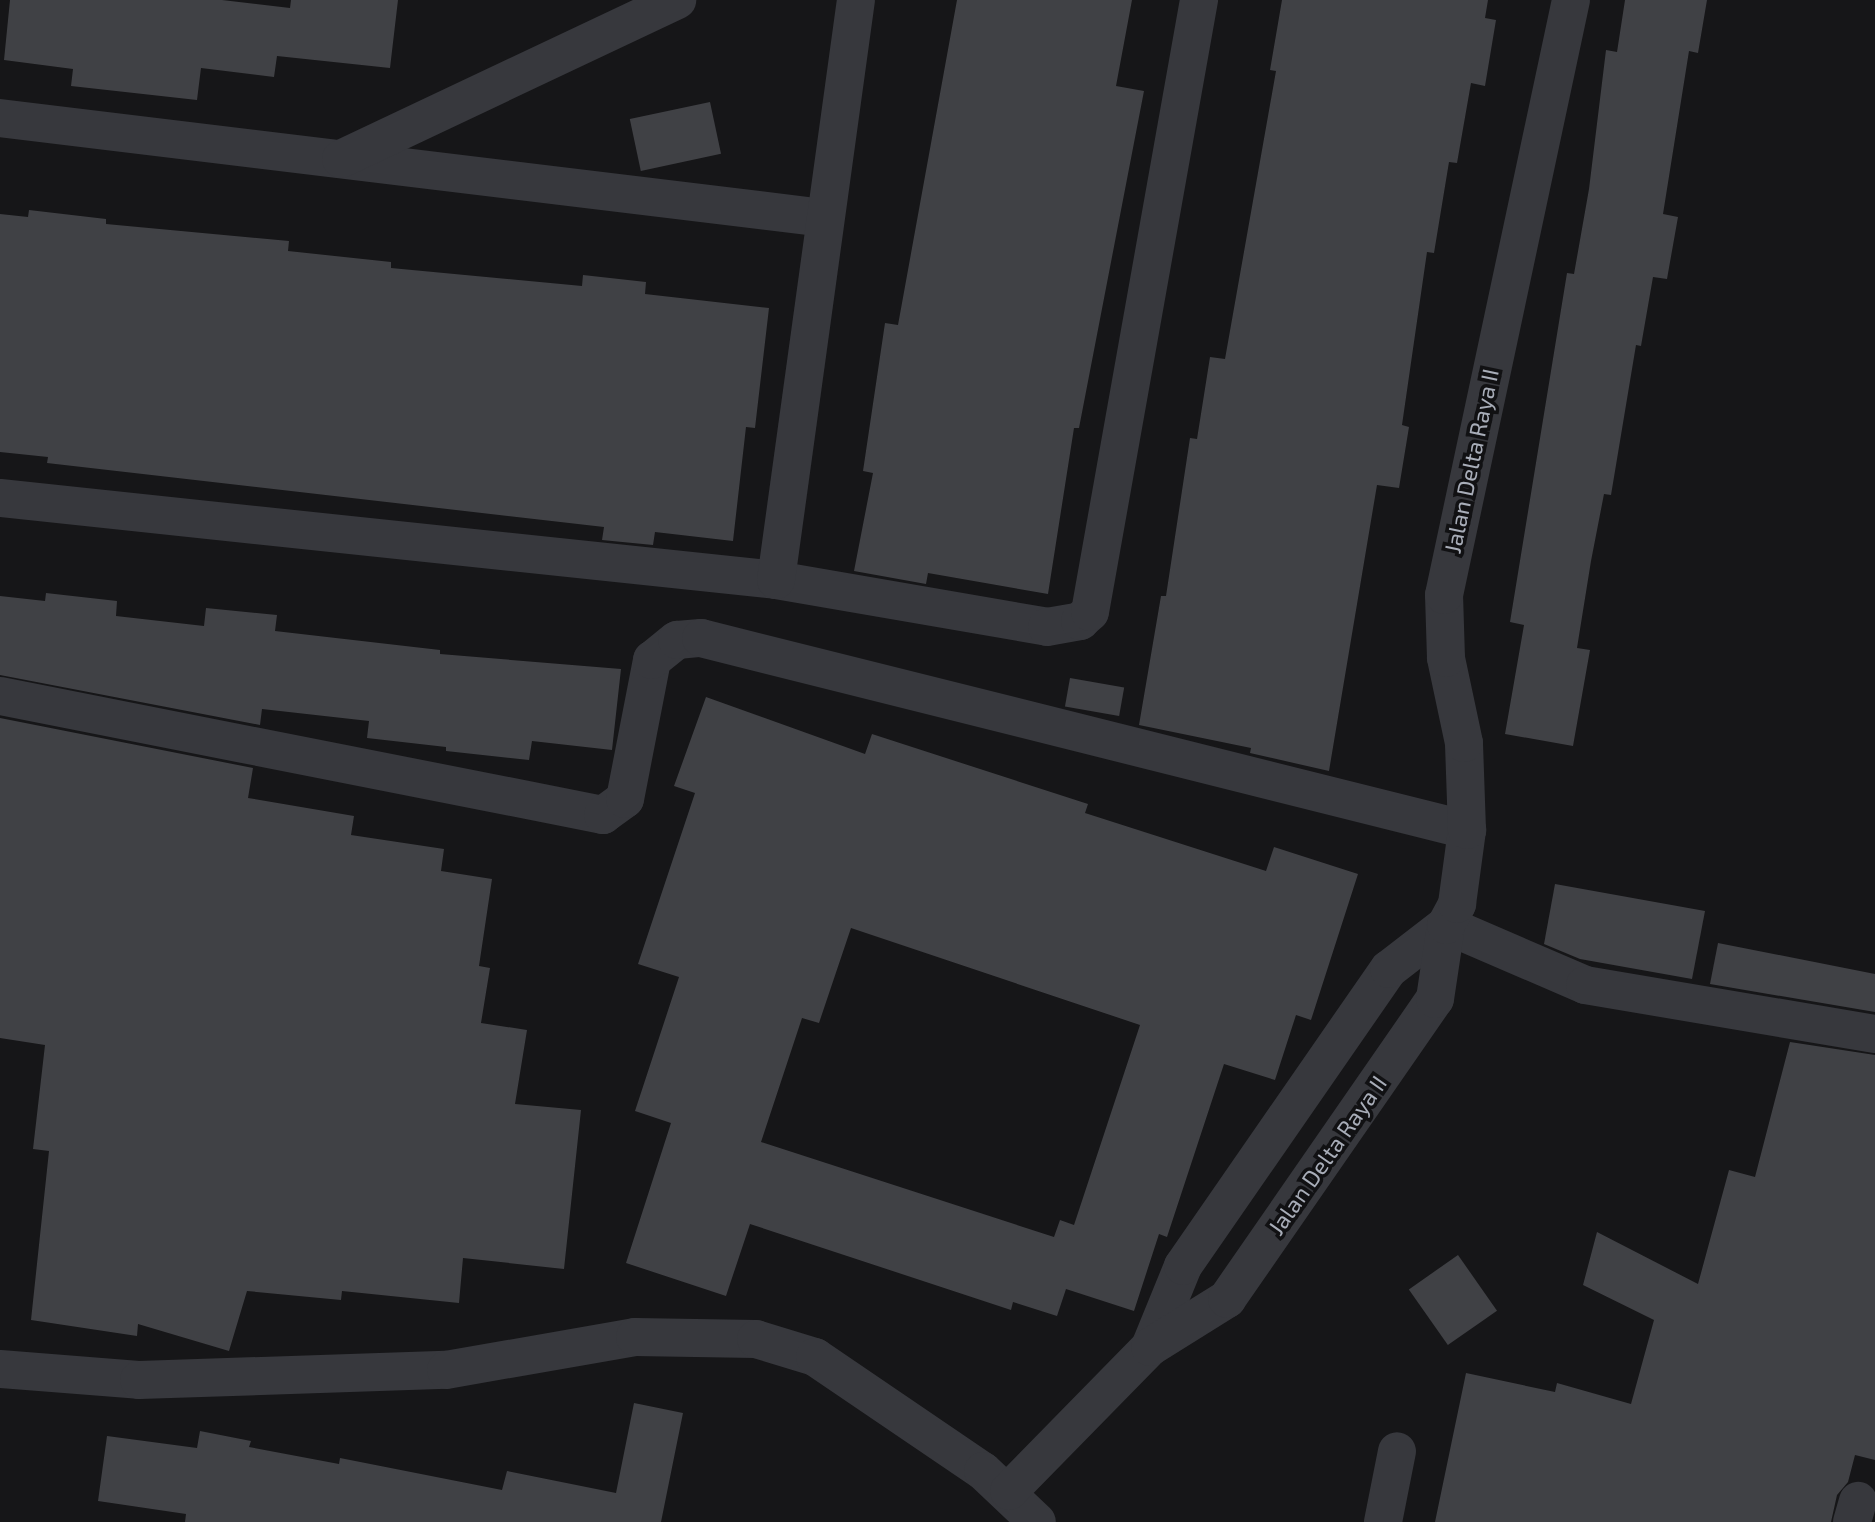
<!DOCTYPE html>
<style>
body{margin:0}
#map{position:relative;width:1875px;height:1522px;overflow:hidden;background:#161618;font-family:"Exo 2",sans-serif}
div>[style]{position:absolute}
.building>*{inset:0;background:#404145;transform-origin:0 0}
.minor>*{height:38px;margin:-19px;padding:0 19px;transform-origin:19px;border-radius:19px;background:#37383d}
span{translate:-50% -50%;white-space:nowrap;text-align:center;line-height:1.15;-webkit-text-stroke:7px #111113;paint-order:stroke}
.street-label{font-size:23px;color:#a8adb8}
</style>
<div id="map">
<div class="building">
<div style="clip-path:polygon(10px 0,222px 0,290px 8px,291px 0,398px 0,390px 68px,277px 56px,274px 77px,201px 68px,197px 100px,71px 86px,73px 69px,4px 60px)"></div>
<div style="clip-path:polygon(957px 0,1132px 0,1116px 86px,1144px 91px,1079px 428px,1074px 428px,1048px 594px,928px 573px,926px 584px,854px 571px,873px 473px,863px 471px,885px 323px,898px 325px)"></div>
<div style="clip-path:polygon(1282px 0,1488px 0,1485px 18px,1496px 20px,1485px 86px,1471px 83px,1457px 163px,1449px 162px,1434px 253px,1427px 252px,1402px 425px,1409px 427px,1399px 488px,1377px 485px,1329px 771px,1250px 753px,1251px 748px,1139px 725px,1161px 596px,1166px 596px,1190px 438px,1197px 439px,1210px 357px,1225px 359px,1276px 71px,1270px 70px)"></div>
<div style="clip-path:polygon(1625px 0,1707px 0,1698px 53px,1689px 51px,1663px 214px,1678px 217px,1667px 279px,1653px 277px,1641px 346px,1636px 345px,1611px 495px,1604px 494px,1591px 561px,1577px 648px,1590px 650px,1573px 746px,1505px 734px,1524px 625px,1510px 622px,1567px 273px,1574px 274px,1589px 189px,1606px 50px,1617px 52px)"></div>
<div style="left:710px;top:102px;width:53px;height:82px;rotate:78deg"></div>
<div style="clip-path:polygon(29px 210px,106px 219px,106px 224px,289px 241px,288px 251px,391px 262px,391px 268px,582px 286px,583px 275px,646px 282px,645px 294px,769px 308px,755px 428px,746px 427px,733px 541px,655px 532px,653px 545px,602px 540px,604px 527px,47px 463px,48px 457px,0 452px,0 214px,28px 217px)"></div>
<div style="clip-path:polygon(46px 593px,117px 601px,116px 616px,204px 626px,206px 608px,277px 615px,275px 631px,440px 650px,440px 654px,621px 669px,612px 750px,532px 741px,529px 760px,446px 751px,446px 747px,367px 738px,369px 721px,262px 709px,260px 725px,0 675px,0 596px,45px 601px)"></div>
<div style="left:1070px;top:678px;width:55px;height:29px;rotate:10deg"></div>
<div style="clip-path:polygon(evenodd,706px 697px,865px 754px,872px 734px,1088px 804px,1085px 813px,1266px 871px,1274px 847px,1358px 874px,1311px 1020px,1296px 1015px,1275px 1080px,1224px 1064px,1167px 1237px,1159px 1234px,1134px 1311px,1066px 1289px,1057px 1316px,1013px 1302px,1011px 1310px,750px 1224px,726px 1296px,626px 1263px,671px 1123px,635px 1111px,679px 977px,638px 964px,695px 793px,674px 786px,706px 697px,851px 928px,1140px 1025px,1074px 1225px,1060px 1220px,1054px 1237px,761px 1142px,802px 1018px,819px 1023px,851px 928px)"></div>
<div style="clip-path:polygon(0 718px,253px 768px,248px 798px,354px 816px,351px 835px,444px 849px,441px 871px,492px 879px,479px 966px,490px 968px,481px 1023px,527px 1030px,515px 1104px,581px 1110px,564px 1269px,463px 1258px,459px 1303px,342px 1291px,341px 1300px,247px 1291px,229px 1351px,138px 1324px,137px 1336px,31px 1320px,49px 1151px,33px 1149px,45px 1045px,0 1038px)"></div>
<div style="clip-path:polygon(1555px 884px,1705px 911px,1692px 979px,1580px 959px,1544px 944px)"></div>
<div style="clip-path:polygon(1718px 943px,1875px 974px,1875px 1012px,1710px 984px)"></div>
<div style="clip-path:polygon(1790px 1042px,1875px 1055px,1875px 1460px,1855px 1455px,1848px 1482px,1837px 1495px,1831px 1522px,1435px 1522px,1466px 1373px,1555px 1392px,1557px 1383px,1631px 1404px,1654px 1320px,1583px 1285px,1597px 1232px,1698px 1284px,1729px 1170px,1755px 1177px)"></div>
<div style="left:1458px;top:1255px;width:68px;height:60px;rotate:55deg"></div>
<div style="clip-path:polygon(634px 1403px,683px 1413px,661px 1522px,185px 1522px,186px 1514px,98px 1501px,107px 1436px,197px 1448px,200px 1431px,251px 1441px,249px 1447px,339px 1464px,340px 1458px,502px 1490px,507px 1471px,616px 1493px)"></div>
</div>
<div class="minor">
<div style="left:0;top:118px;width:830px;rotate:6.92deg"></div>
<div style="left:341px;top:159px;width:372px;rotate:-25.3deg"></div>
<div style="left:0;top:498px;width:780px;rotate:6.03deg"></div>
<div style="left:776px;top:580px;width:275px;rotate:9.8deg"></div>
<div style="left:1047px;top:627px;width:34px;rotate:-10deg"></div>
<div style="left:1080px;top:621px;width:13px;rotate:-42deg"></div>
<div style="left:1090px;top:612px;width:622px;rotate:-79.9deg"></div>
<div style="left:776px;top:580px;width:585px;rotate:-82.15deg"></div>
<div style="left:0;top:696px;width:615px;rotate:11.16deg"></div>
<div style="left:603px;top:815px;width:27px;rotate:-36deg"></div>
<div style="left:625px;top:799px;width:142px;rotate:-79deg"></div>
<div style="left:652px;top:660px;width:32px;rotate:-39deg"></div>
<div style="left:677px;top:640px;width:24px;rotate:-5deg"></div>
<div style="left:701px;top:638px;width:790px;rotate:14.07deg"></div>
<div style="left:1446px;top:925px;width:151px;rotate:23.3deg"></div>
<div style="left:1585px;top:985px;width:294px;rotate:9.6deg"></div>
<div style="left:1150px;top:1347px;width:87px;rotate:-67.8deg"></div>
<div style="left:1183px;top:1266px;width:361px;rotate:-55.3deg"></div>
<div style="left:1389px;top:969px;width:72px;rotate:-37.7deg"></div>
<div style="left:0;top:1369px;width:139px;rotate:4.5deg"></div>
<div style="left:139px;top:1380px;width:307px;rotate:-1.9deg"></div>
<div style="left:446px;top:1370px;width:192px;rotate:-9.9deg"></div>
<div style="left:635px;top:1337px;width:121px;rotate:0.9deg"></div>
<div style="left:756px;top:1339px;width:62px;rotate:17deg"></div>
<div style="left:815px;top:1357px;width:203px;rotate:34.2deg"></div>
<div style="left:983px;top:1471px;width:74px;rotate:43.4deg"></div>
<div style="left:1009px;top:1491px;width:202px;rotate:-45.6deg"></div>
<div style="left:1150px;top:1347px;width:91px;rotate:-31.9deg"></div>
<div style="left:1227px;top:1299px;width:365px;rotate:-55.3deg"></div>
<div style="left:1435px;top:999px;width:75px;rotate:-81.5deg"></div>
<div style="left:1446px;top:925px;width:24px;rotate:-62deg"></div>
<div style="left:1457px;top:904px;width:75px;rotate:-82.3deg"></div>
<div style="left:1467px;top:830px;width:87px;rotate:-92deg"></div>
<div style="left:1464px;top:743px;width:87px;rotate:-102deg"></div>
<div style="left:1446px;top:658px;width:63px;rotate:-91.8deg"></div>
<div style="left:1444px;top:595px;width:608px;rotate:-77.95deg"></div>
<div style="left:1383px;top:1522px;width:72px;rotate:-78.8deg"></div>
<div style="left:1852px;top:1522px;width:22px;rotate:-74deg"></div>
</div>
<div class="street-label">
<span style="left:1471px;top:461px;rotate:-78deg">Jalan Delta Raya II</span>
<span style="left:1327px;top:1155px;rotate:-55deg">Jalan Delta Raya II</span>
</div>
</div>
